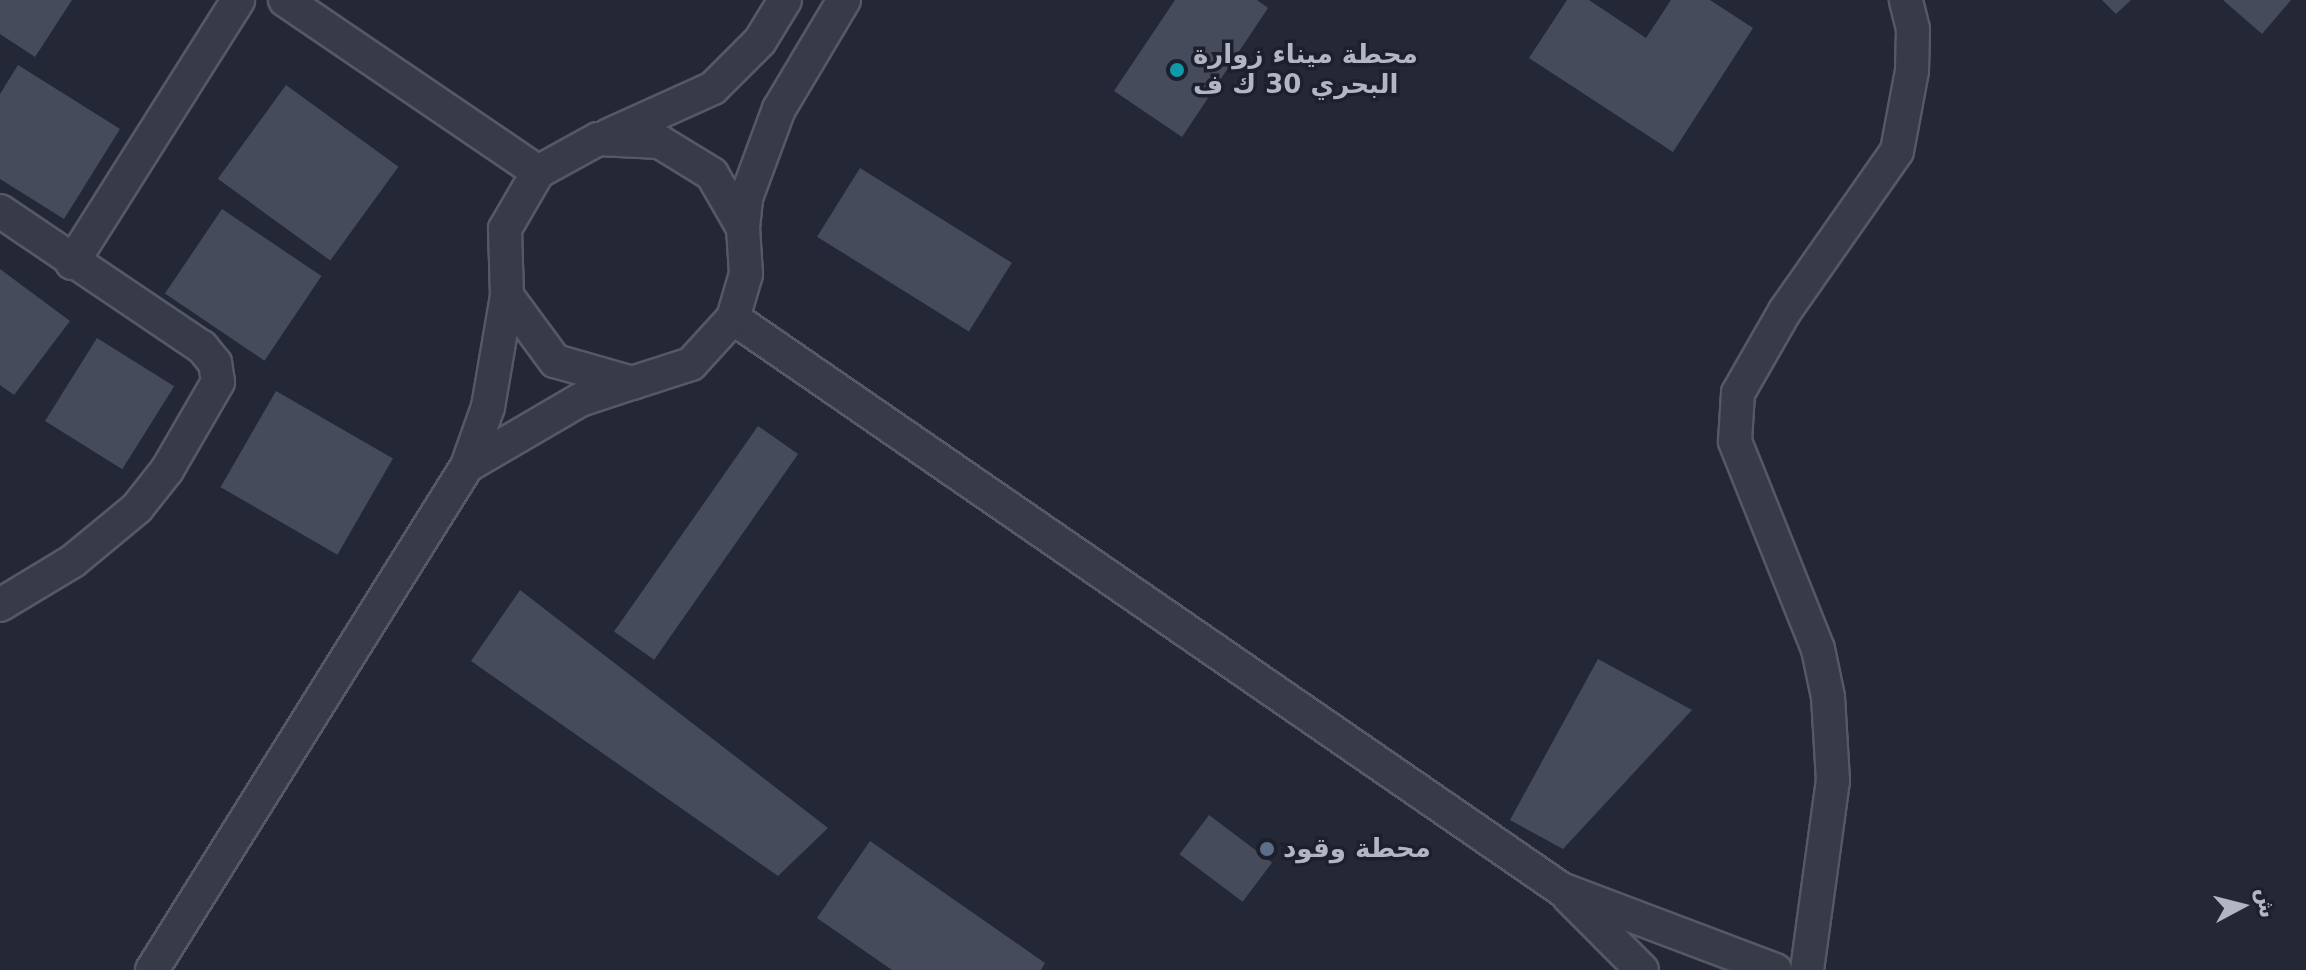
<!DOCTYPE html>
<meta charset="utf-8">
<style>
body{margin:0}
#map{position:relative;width:2306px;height:970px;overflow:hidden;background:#242836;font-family:"DejaVu Sans","Noto Sans Arabic",sans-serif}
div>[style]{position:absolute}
.building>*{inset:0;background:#464b5b;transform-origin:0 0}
.roads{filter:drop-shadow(2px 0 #555865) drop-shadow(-2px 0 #555865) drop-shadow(0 2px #555865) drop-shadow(0 -2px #555865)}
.street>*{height:32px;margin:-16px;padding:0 16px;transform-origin:16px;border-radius:16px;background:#373b47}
.dots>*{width:22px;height:22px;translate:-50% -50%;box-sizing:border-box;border:4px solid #1d202c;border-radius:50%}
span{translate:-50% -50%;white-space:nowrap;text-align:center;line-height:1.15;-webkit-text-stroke:7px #1d202c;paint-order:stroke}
.poi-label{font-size:26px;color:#b2b5c3;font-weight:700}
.left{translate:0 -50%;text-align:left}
.north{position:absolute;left:2202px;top:866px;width:80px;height:80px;-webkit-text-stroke:6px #1d202c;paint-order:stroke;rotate:83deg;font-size:22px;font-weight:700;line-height:32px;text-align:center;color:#b2b5c3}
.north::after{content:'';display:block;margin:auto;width:28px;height:36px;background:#b2b5c3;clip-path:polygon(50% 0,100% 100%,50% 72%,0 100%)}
</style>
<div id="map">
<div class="building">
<div style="clip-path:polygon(0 0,72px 0,35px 57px,0 34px)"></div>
<div style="clip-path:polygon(1175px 0,1257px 0,1268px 8px,1182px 137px,1114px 91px)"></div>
<div style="clip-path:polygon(1567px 0,1589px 0,1646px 38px,1671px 0,1710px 0,1753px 28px,1673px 152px,1529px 58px)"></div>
<div style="clip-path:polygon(2102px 0,2131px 0,2116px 14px)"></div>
<div style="clip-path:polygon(2223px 0,2291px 0,2262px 34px)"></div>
<div style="clip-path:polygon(18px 65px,120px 129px,64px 219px,0 179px,0 94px)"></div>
<div style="left:286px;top:85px;width:139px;height:116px;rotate:36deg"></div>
<div style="left:860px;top:168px;width:179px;height:81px;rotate:32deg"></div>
<div style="left:222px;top:209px;width:120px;height:102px;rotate:34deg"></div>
<div style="clip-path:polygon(0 269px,70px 321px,14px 395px,0 385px)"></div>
<div style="left:97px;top:338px;width:91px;height:98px;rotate:32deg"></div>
<div style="left:276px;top:391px;width:135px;height:111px;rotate:30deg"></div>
<div style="left:758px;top:426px;width:49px;height:251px;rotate:35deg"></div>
<div style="clip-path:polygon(520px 590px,828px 828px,778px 876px,471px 661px)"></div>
<div style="clip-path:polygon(1598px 659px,1692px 710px,1563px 849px,1510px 820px)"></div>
<div style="left:1209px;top:815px;width:79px;height:49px;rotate:37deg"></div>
<div style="clip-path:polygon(870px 841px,1045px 963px,1041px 970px,892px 970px,817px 918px)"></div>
</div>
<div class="roads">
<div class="street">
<div style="left:285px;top:0;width:306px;rotate:34.2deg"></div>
<div style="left:609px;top:135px;width:114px;rotate:-24.3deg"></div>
<div style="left:713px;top:88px;width:66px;rotate:-45deg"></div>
<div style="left:760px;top:41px;width:48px;rotate:-58.6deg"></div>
<div style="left:0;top:211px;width:244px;rotate:34deg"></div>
<div style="left:202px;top:347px;width:21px;rotate:51deg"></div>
<div style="left:215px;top:363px;width:19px;rotate:81deg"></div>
<div style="left:218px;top:382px;width:102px;rotate:120.1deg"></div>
<div style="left:167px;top:470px;width:48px;rotate:128.3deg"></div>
<div style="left:137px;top:508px;width:83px;rotate:140.4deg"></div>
<div style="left:73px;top:561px;width:85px;rotate:148.9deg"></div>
<div style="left:743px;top:228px;width:30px;rotate:-84deg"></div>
<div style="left:746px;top:198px;width:95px;rotate:-69.7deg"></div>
<div style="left:779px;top:109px;width:127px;rotate:-59.2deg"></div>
<div style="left:72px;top:263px;width:311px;rotate:-57.7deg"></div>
<div style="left:733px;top:318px;width:1006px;rotate:34.59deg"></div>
<div style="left:1561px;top:889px;width:229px;rotate:20.7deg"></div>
<div style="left:467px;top:466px;width:131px;rotate:-30.3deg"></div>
<div style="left:580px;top:400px;width:55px;rotate:-18.1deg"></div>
<div style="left:632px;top:383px;width:62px;rotate:-17.9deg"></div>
<div style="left:691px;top:364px;width:62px;rotate:-47.6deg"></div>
<div style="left:733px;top:318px;width:46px;rotate:-73.5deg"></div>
<div style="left:746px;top:274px;width:46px;rotate:-93.7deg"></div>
<div style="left:743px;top:228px;width:62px;rotate:-119.9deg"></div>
<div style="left:712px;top:174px;width:61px;rotate:-148.4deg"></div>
<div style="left:660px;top:142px;width:62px;rotate:-177.2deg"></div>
<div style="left:598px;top:139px;width:68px;rotate:151.2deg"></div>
<div style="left:538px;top:172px;width:66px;rotate:120.1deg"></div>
<div style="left:505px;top:229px;width:67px;rotate:88.3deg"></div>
<div style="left:507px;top:296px;width:81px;rotate:53.6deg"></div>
<div style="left:555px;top:361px;width:80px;rotate:15.9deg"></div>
<div style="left:1569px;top:897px;width:103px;rotate:45deg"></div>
<div style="left:152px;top:970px;width:594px;rotate:-57.99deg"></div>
<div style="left:467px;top:466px;width:63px;rotate:-70.4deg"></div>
<div style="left:488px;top:407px;width:113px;rotate:-80.3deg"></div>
<div style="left:1807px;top:970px;width:191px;rotate:-82.2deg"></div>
<div style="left:1833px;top:781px;width:84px;rotate:-93.4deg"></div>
<div style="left:1828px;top:697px;width:49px;rotate:-101.8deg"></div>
<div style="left:1818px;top:649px;width:224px;rotate:-111.8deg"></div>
<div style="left:1735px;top:441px;width:48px;rotate:-86.4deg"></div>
<div style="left:1738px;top:393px;width:95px;rotate:-60.2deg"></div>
<div style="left:1785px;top:311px;width:195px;rotate:-55deg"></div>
<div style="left:1897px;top:151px;width:81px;rotate:-79.4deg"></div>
<div style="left:1912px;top:71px;width:42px;rotate:-88.6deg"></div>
<div style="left:1913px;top:29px;width:30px;rotate:-104deg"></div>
</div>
</div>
<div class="dots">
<div style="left:1177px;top:70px;background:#0f9aa8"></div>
<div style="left:1267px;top:849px;background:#5c6f8a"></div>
</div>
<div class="poi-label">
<span class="left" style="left:1193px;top:70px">محطة ميناء زوارة<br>البحري 30 ك ف</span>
<span class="left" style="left:1283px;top:849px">محطة وقود</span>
</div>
<div class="north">ش</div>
</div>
